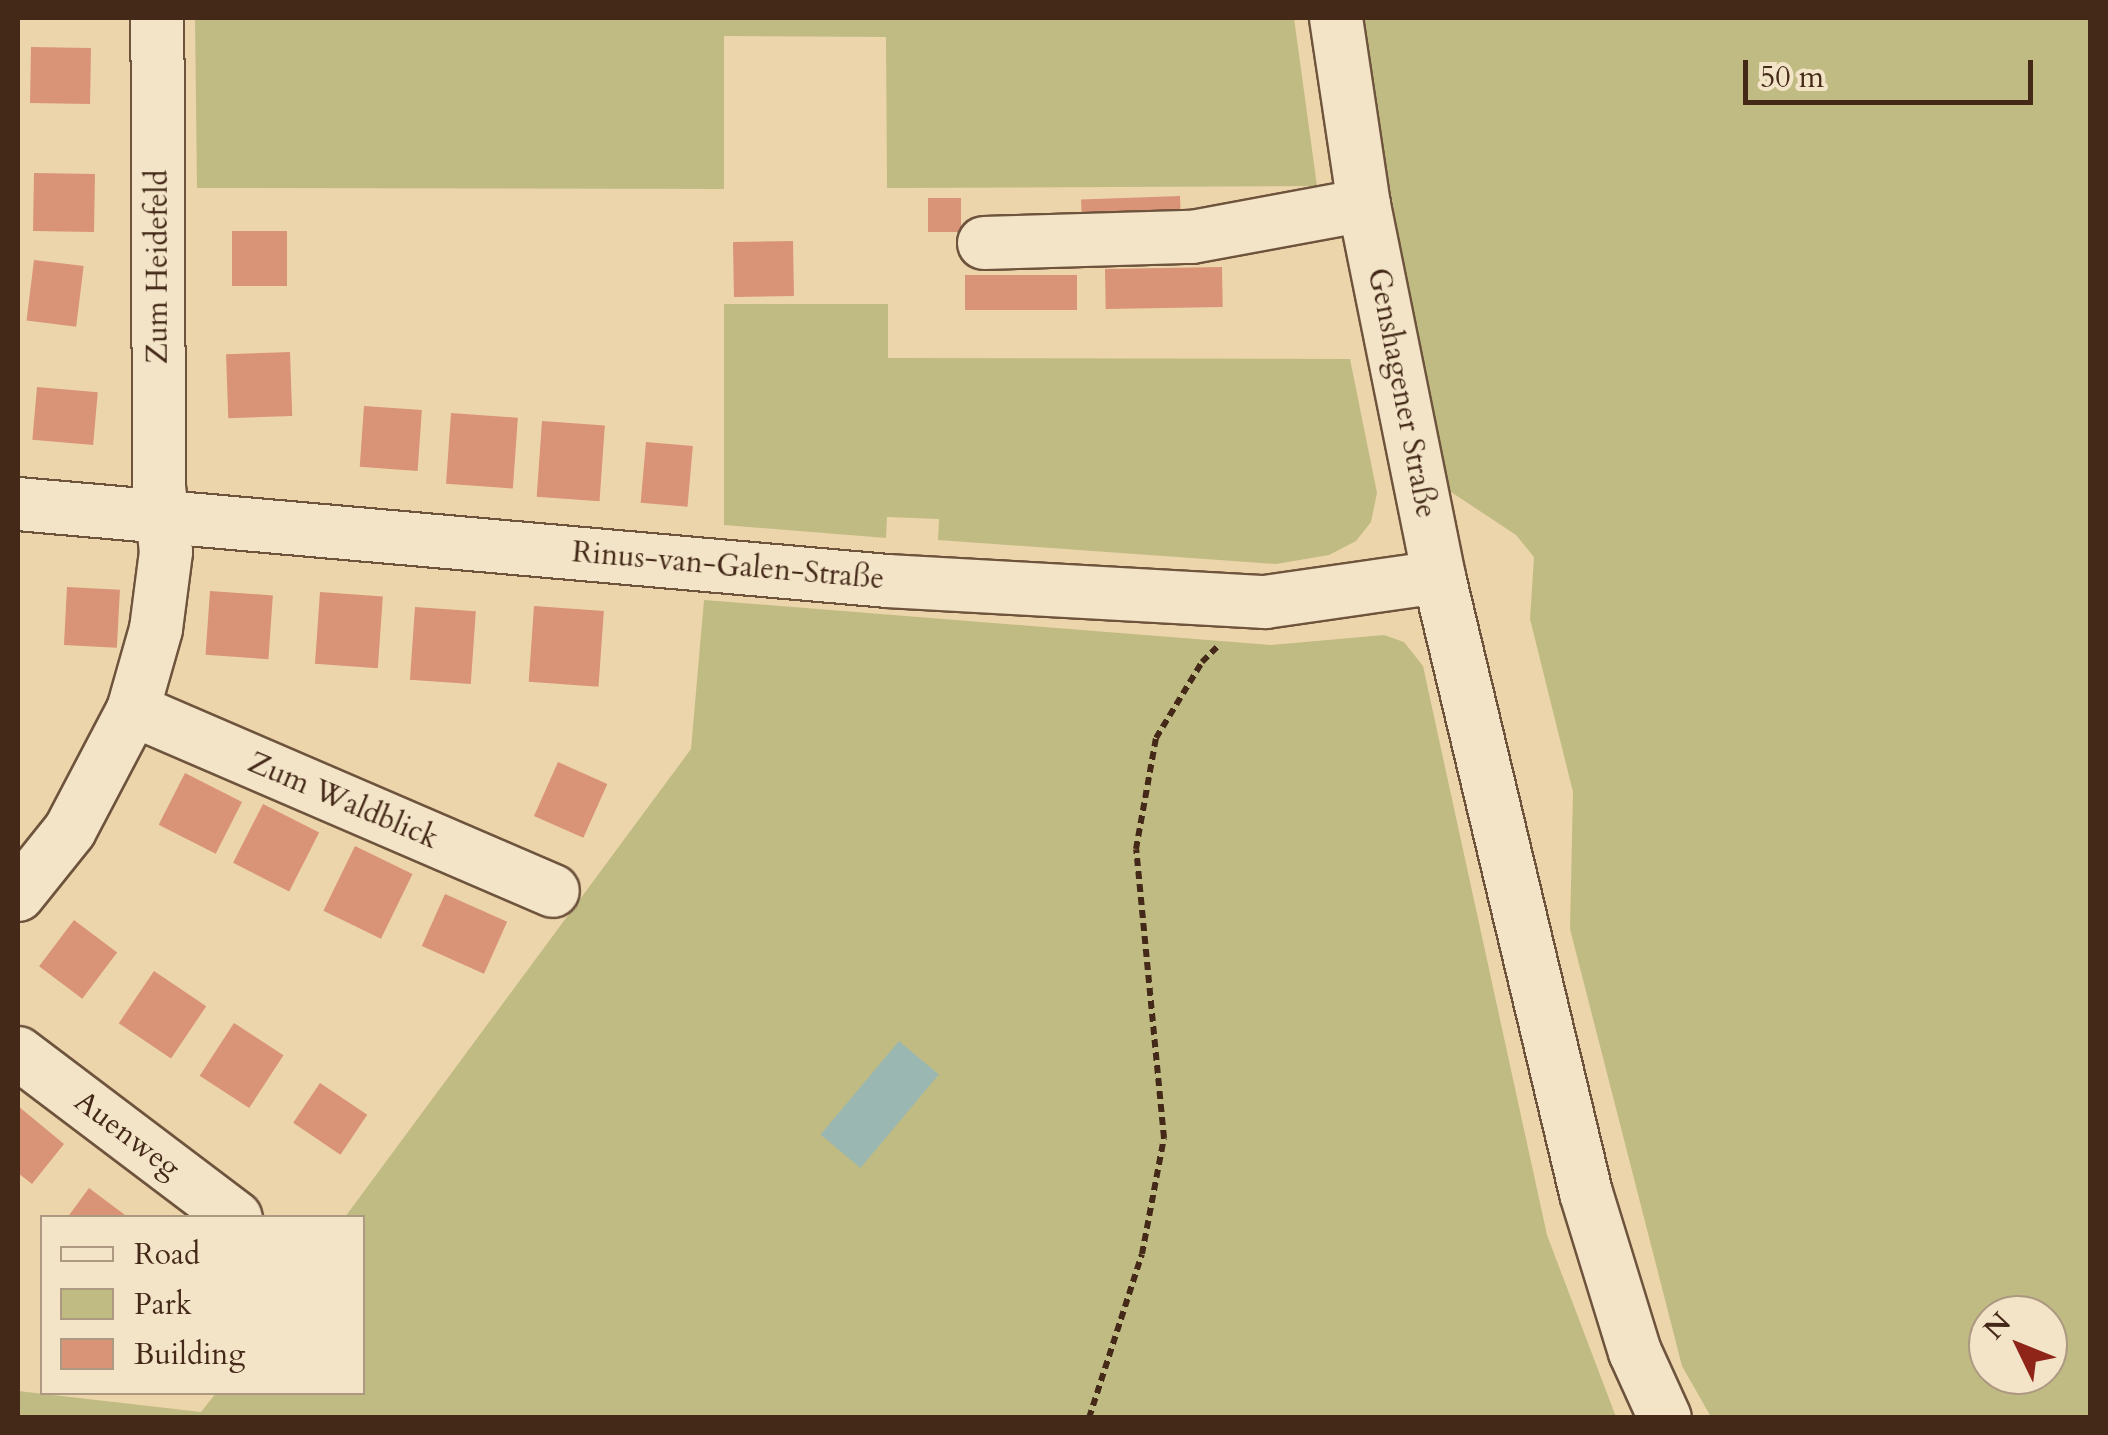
<!DOCTYPE html>
<meta charset="utf-8">
<style>
body{margin:0}
#map{position:relative;width:2108px;height:1435px;overflow:hidden;background:#edd5ab;font-family:Cardo,serif}
div>[style]{position:absolute}
.green>*{inset:0;background:#c0bb83}
.water>*{inset:0;background:#9bb7b2;transform-origin:0 0}
.building>*{inset:0;background:#d99376;transform-origin:0 0}
.path>*{height:6px;margin-top:-3px;transform-origin:0;background:repeating-linear-gradient(90deg,#442918 0 8px,transparent 0 13px)}
.roads{filter:drop-shadow(2px 0 #6e543d) drop-shadow(-2px 0 #6e543d) drop-shadow(0 2px #6e543d) drop-shadow(0 -2px #6e543d)}
.minor>*{height:52px;margin:-26px;padding:0 26px;transform-origin:26px;border-radius:26px;background:#f3e4c8}
span{translate:-50% -50%;white-space:nowrap;text-align:center;line-height:1.15;-webkit-text-stroke:8px #f3e4c8;paint-order:stroke}
.street-label{font-size:30px;color:#442918}
.frame{position:absolute;inset:0;border:20px solid #442918;pointer-events:none}
.legend{position:absolute;left:40px;top:1215px;width:325px;height:180px;box-sizing:border-box;background:#f3e4c8;border:2px solid #ad9982;margin:0;padding:12px 18px;list-style:none;font-size:30px;color:#442918}
.legend li{display:flex;align-items:center;gap:20px;height:50px}
.legend b{width:50px;border:2px solid #ad9982}
.north{position:absolute;left:1968px;top:1295px;width:100px;height:100px;box-sizing:border-box;background:#f3e4c8;border:2px solid #ad9982;border-radius:50%;rotate:313deg;font-size:28px;font-weight:700;line-height:40px;text-align:center;color:#442918}
.north::after{content:'';display:block;margin:auto;width:35px;height:45px;background:#8f2418;clip-path:polygon(50% 0,100% 100%,50% 72%,0 100%)}
.scale{position:absolute;left:1743px;top:60px;width:290px;height:45px;box-sizing:border-box;border:5px solid #442918;border-top:0;padding-left:12px;font-size:30px;line-height:35px;white-space:nowrap;color:#442918;-webkit-text-stroke:8px #f3e4c8;paint-order:stroke}
</style>
<div id="map">
<div class="green">
<div style="clip-path:polygon(195px 18px,1294px 18px,1317px 186px,887px 188px,886px 37px,724px 36px,724px 189px,197px 188px)"></div>
<div style="clip-path:polygon(evenodd,1359px 18px,2090px 18px,2090px 1417px,1711px 1417px,1682px 1366px,1570px 929px,1573px 792px,1530px 619px,1534px 557px,1516px 535px,1445px 488px,1359px 18px,1988px 1315px,2048px 1315px,2048px 1375px,1988px 1375px,1988px 1315px)"></div>
<div style="clip-path:polygon(724px 304px,888px 304px,888px 358px,1350px 359px,1377px 493px,1371px 522px,1356px 541px,1329px 555px,1276px 564px,938px 540px,939px 519px,887px 517px,886px 538px,724px 525px)"></div>
<div style="clip-path:polygon(704px 600px,1271px 645px,1384px 635px,1404px 642px,1423px 666px,1547px 1235px,1616px 1417px,18px 1418px,18px 1391px,201px 1412px,216px 1393px,362px 1392px,362px 1218px,345px 1217px,691px 749px)"></div>
</div>
<div class="water">
<div style="left:899px;top:1041px;width:52px;height:122px;rotate:40deg"></div>
</div>
<div class="building">
<div style="left:31px;top:47px;width:60px;height:56px;rotate:1deg"></div>
<div style="left:34px;top:173px;width:61px;height:58px;rotate:1deg"></div>
<div style="left:1180px;top:196px;width:37px;height:99px;rotate:88deg"></div>
<div style="left:928px;top:198px;width:33px;height:34px"></div>
<div style="left:232px;top:231px;width:55px;height:55px"></div>
<div style="left:793px;top:241px;width:55px;height:60px;rotate:89deg"></div>
<div style="left:34px;top:260px;width:50px;height:61px;rotate:7deg"></div>
<div style="left:1222px;top:267px;width:40px;height:117px;rotate:89deg"></div>
<div style="left:965px;top:275px;width:112px;height:35px"></div>
<div style="left:290px;top:352px;width:64px;height:64px;rotate:88deg"></div>
<div style="left:37px;top:387px;width:61px;height:53px;rotate:5deg"></div>
<div style="left:364px;top:406px;width:58px;height:61px;rotate:4deg"></div>
<div style="left:451px;top:413px;width:67px;height:71px;rotate:4deg"></div>
<div style="left:542px;top:421px;width:63px;height:76px;rotate:4deg"></div>
<div style="left:646px;top:442px;width:47px;height:61px;rotate:5deg"></div>
<div style="left:67px;top:587px;width:53px;height:58px;rotate:3deg"></div>
<div style="left:210px;top:591px;width:63px;height:64px;rotate:4deg"></div>
<div style="left:320px;top:592px;width:63px;height:72px;rotate:4deg"></div>
<div style="left:534px;top:606px;width:70px;height:76px;rotate:4deg"></div>
<div style="left:415px;top:607px;width:61px;height:73px;rotate:4deg"></div>
<div style="left:558px;top:762px;width:54px;height:59px;rotate:24deg"></div>
<div style="left:185px;top:773px;width:64px;height:58px;rotate:27deg"></div>
<div style="left:263px;top:804px;width:63px;height:66px;rotate:27deg"></div>
<div style="left:355px;top:846px;width:64px;height:72px;rotate:26deg"></div>
<div style="left:445px;top:894px;width:68px;height:57px;rotate:24deg"></div>
<div style="left:74px;top:920px;width:54px;height:58px;rotate:37deg"></div>
<div style="left:154px;top:971px;width:63px;height:63px;rotate:34deg"></div>
<div style="left:234px;top:1023px;width:59px;height:63px;rotate:33deg"></div>
<div style="left:320px;top:1083px;width:57px;height:48px;rotate:34deg"></div>
<div style="clip-path:polygon(18px 1106px,64px 1144px,32px 1184px,18px 1173px)"></div>
<div style="clip-path:polygon(89px 1188px,129px 1218px,67px 1218px)"></div>
</div>
<div class="path">
<div style="left:1089px;top:1418px;width:172px;rotate:-72.1deg"></div>
<div style="left:1142px;top:1254px;width:118px;rotate:-79.3deg"></div>
<div style="left:1164px;top:1138px;width:290px;rotate:-95.5deg"></div>
<div style="left:1136px;top:849px;width:113px;rotate:-79.8deg"></div>
<div style="left:1156px;top:738px;width:89px;rotate:-58.8deg"></div>
<div style="left:1202px;top:662px;width:25px;rotate:-45deg"></div>
</div>
<div class="roads">
<div class="minor">
<div style="left:1336px;top:18px;width:189px;rotate:81.5deg"></div>
<div style="left:1364px;top:205px;width:379px;rotate:78.6deg"></div>
<div style="left:1439px;top:577px;width:633px;rotate:76.58deg"></div>
<div style="left:1586px;top:1193px;width:166px;rotate:72.9deg"></div>
<div style="left:1635px;top:1352px;width:72px;rotate:65.6deg"></div>
<div style="left:984px;top:243px;width:208px;rotate:-1.7deg"></div>
<div style="left:1192px;top:237px;width:175px;rotate:-10.5deg"></div>
<div style="left:18px;top:504px;width:872px;rotate:5.06deg"></div>
<div style="left:887px;top:581px;width:379px;rotate:3.2deg"></div>
<div style="left:1265px;top:602px;width:176px;rotate:-8.2deg"></div>
<div style="left:133px;top:710px;width:457px;rotate:23.3deg"></div>
<div style="left:18px;top:895px;width:83px;rotate:-51.3deg"></div>
<div style="left:70px;top:830px;width:136px;rotate:-62.3deg"></div>
<div style="left:133px;top:710px;width:84px;rotate:-74.1deg"></div>
<div style="left:156px;top:629px;width:78px;rotate:-82.6deg"></div>
<div style="left:166px;top:552px;width:66px;rotate:-96.1deg"></div>
<div style="left:159px;top:486px;width:468px;rotate:-90.2deg"></div>
<div style="left:18px;top:1053px;width:273px;rotate:37.1deg"></div>
</div>
</div>
<div class="street-label">
<span style="left:158px;top:267px;rotate:-90deg">Zum Heidefeld</span>
<span style="left:1402px;top:393px;rotate:79deg">Genshagener Straße</span>
<span style="left:728px;top:566px;rotate:5deg">Rinus-van-Galen-Straße</span>
<span style="left:343px;top:801px;rotate:23deg">Zum Waldblick</span>
<span style="left:127px;top:1135px;rotate:37deg">Auenweg</span>
</div>
<div class="frame"></div>
<ul class="legend">
<li><b style="height:12px;background:#f3e4c8"></b>Road</li>
<li><b style="height:28px;background:#c0bb83"></b>Park</li>
<li><b style="height:28px;background:#d99376"></b>Building</li>
</ul>
<div class="north">N</div>
<div class="scale">50 m</div>
</div>
